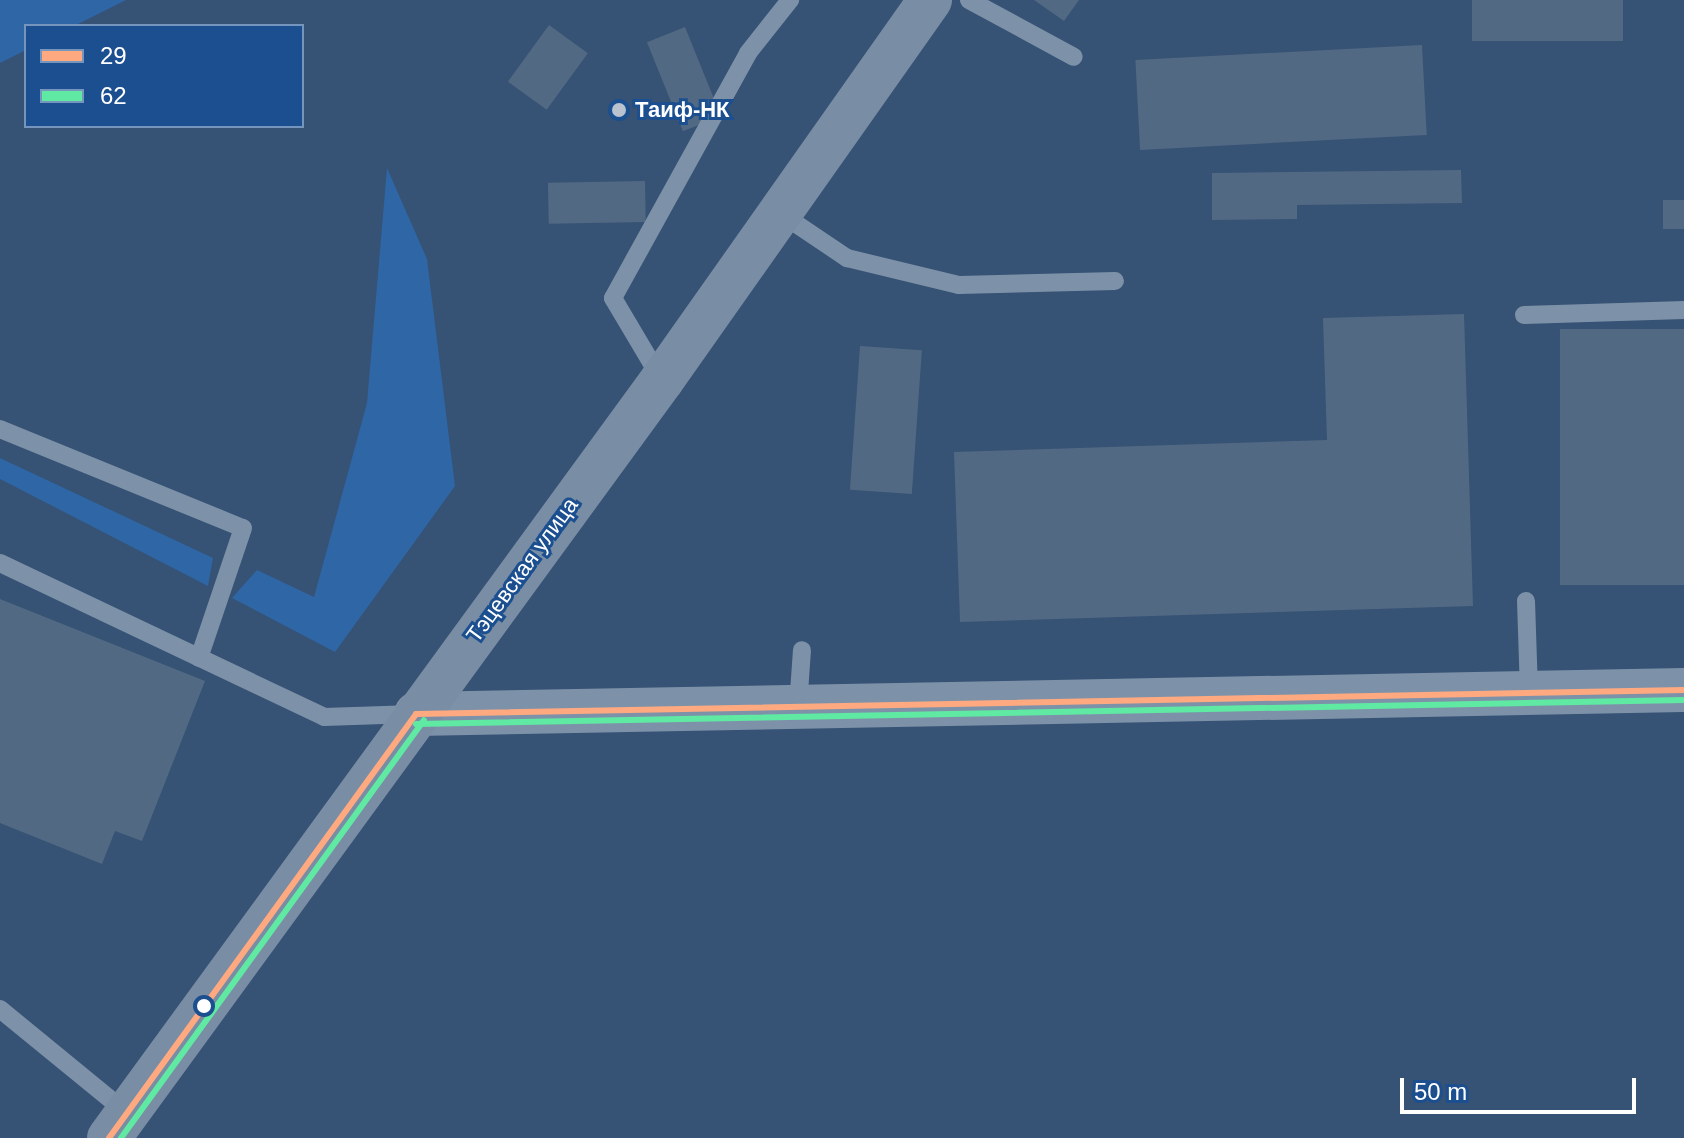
<!DOCTYPE html>
<meta charset="utf-8">
<style>
body{margin:0}
#map{position:relative;width:1684px;height:1138px;overflow:hidden;background:#365274;font-family:Arial,sans-serif}
div>[style]{position:absolute}
.green>*{inset:0;background:#2f66a5}
.building>*{inset:0;background:#526984;transform-origin:0 0}
.service>*{height:18px;margin:-9px;padding:0 9px;transform-origin:9px;border-radius:9px;background:#7d92a8}
.tertiary>*{height:44px;margin:-22px;padding:0 22px;transform-origin:22px;border-radius:22px;background:#7d92a8}
.secondary>*{height:44px;margin:-22px;padding:0 22px;transform-origin:22px;border-radius:22px;background:#798da4}
.bus-1>*{height:6px;margin:-3px;padding:0 3px;transform-origin:3px;border-radius:3px;background:#ffa980}
.bus-2>*{height:6px;margin:-3px;padding:0 3px;transform-origin:3px;border-radius:3px;background:#60e9a3}
.dots>*{width:22px;height:22px;translate:-50% -50%;box-sizing:border-box;border:4px solid #1b4f8f;border-radius:50%}
span{translate:-50% -50%;white-space:nowrap;text-align:center;line-height:1.15;-webkit-text-stroke:6px #1b4f8f;paint-order:stroke}
.poi-label{font-size:22px;color:#fff;font-weight:700}
.left{translate:0 -50%;text-align:left}
.street-label{font-size:22px;color:#fff}
.legend{position:absolute;left:24px;top:24px;width:280px;height:104px;box-sizing:border-box;background:#1b4f8f;border:2px solid #7695bc;margin:0;padding:10px 14px;list-style:none;font-size:24px;color:#fff}
.legend li{display:flex;align-items:center;gap:16px;height:40px}
.legend b{width:40px;border:2px solid #7695bc}
.scale{position:absolute;left:1400px;top:1078px;width:236px;height:36px;box-sizing:border-box;border:4px solid #fff;border-top:0;padding-left:10px;font-size:24px;line-height:28px;white-space:nowrap;color:#fff;-webkit-text-stroke:6px #1b4f8f;paint-order:stroke}
</style>
<div id="map">
<div class="green">
<div style="clip-path:polygon(0 0,126px 0,74px 26px,26px 26px,26px 50px,0 63px)"></div>
<div style="clip-path:polygon(387px 168px,427px 259px,455px 486px,335px 652px,232px 598px,257px 570px,314px 597px,367px 403px)"></div>
<div style="clip-path:polygon(0 458px,213px 558px,208px 586px,0 479px)"></div>
</div>
<div class="building">
<div style="clip-path:polygon(1034px 0,1079px 0,1064px 21px)"></div>
<div style="left:1472px;top:0;width:151px;height:41px"></div>
<div style="left:549px;top:25px;width:48px;height:70px;rotate:36deg"></div>
<div style="left:685px;top:27px;width:96px;height:41px;rotate:68deg"></div>
<div style="left:1422px;top:45px;width:90px;height:287px;rotate:87deg"></div>
<div style="clip-path:polygon(1461px 170px,1462px 203px,1297px 205px,1297px 219px,1212px 220px,1212px 173px)"></div>
<div style="left:645px;top:181px;width:41px;height:97px;rotate:89deg"></div>
<div style="left:1684px;top:200px;width:29px;height:21px;rotate:90deg"></div>
<div style="clip-path:polygon(1464px 314px,1473px 606px,960px 622px,954px 452px,1327px 440px,1323px 318px)"></div>
<div style="left:1684px;top:329px;width:256px;height:124px;rotate:90deg"></div>
<div style="left:860px;top:346px;width:62px;height:144px;rotate:4deg"></div>
<div style="clip-path:polygon(0 599px,205px 681px,142px 841px,115px 831px,102px 864px,0 823px)"></div>
</div>
<div class="service">
<div style="left:969px;top:0;width:119px;rotate:28.5deg"></div>
<div style="left:780px;top:213px;width:81px;rotate:33.9deg"></div>
<div style="left:847px;top:258px;width:115px;rotate:13.6deg"></div>
<div style="left:959px;top:285px;width:156px;rotate:-1.5deg"></div>
<div style="left:1524px;top:315px;width:160px;rotate:-1.8deg"></div>
<div style="left:661px;top:379px;width:94px;rotate:-120.7deg"></div>
<div style="left:613px;top:298px;width:280px;rotate:-61.1deg"></div>
<div style="left:748px;top:53px;width:68px;rotate:-51.6deg"></div>
<div style="left:0;top:429px;width:262px;rotate:22.2deg"></div>
<div style="left:243px;top:528px;width:137px;rotate:108.7deg"></div>
<div style="left:0;top:563px;width:359px;rotate:25.4deg"></div>
<div style="left:324px;top:717px;width:90px;rotate:-1.9deg"></div>
<div style="left:1526px;top:601px;width:92px;rotate:88.1deg"></div>
<div style="left:798px;top:707px;width:57px;rotate:-86deg"></div>
<div style="left:0;top:1009px;width:164px;rotate:39.3deg"></div>
</div>
<div class="tertiary">
<div style="left:416px;top:714px;width:1268px;rotate:-1.08deg"></div>
</div>
<div class="secondary">
<div style="left:109px;top:1138px;width:938px;rotate:-53.89deg"></div>
<div style="left:662px;top:380px;width:465px;rotate:-54.8deg"></div>
</div>
<div class="bus-1">
<div style="left:416px;top:714px;width:1268px;rotate:-1.08deg"></div>
<div style="left:109px;top:1138px;width:523px;rotate:-54.09deg"></div>
</div>
<div class="bus-2">
<div style="left:416px;top:724px;width:1268px;rotate:-1.08deg"></div>
<div style="left:121px;top:1138px;width:516px;rotate:-54.06deg"></div>
</div>
<div class="dots">
<div style="left:619px;top:110px;background:#b9c2ce"></div>
<div style="left:204px;top:1006px;background:#fff"></div>
</div>
<div class="poi-label">
<span class="left" style="left:635px;top:110px">Таиф-НК</span>
</div>
<div class="street-label">
<span style="left:522px;top:570px;rotate:-54deg">Тэцевская улица</span>
</div>
<ul class="legend">
<li><b style="height:10px;background:#ffa980"></b>29</li>
<li><b style="height:10px;background:#60e9a3"></b>62</li>
</ul>
<div class="scale">50 m</div>
</div>
